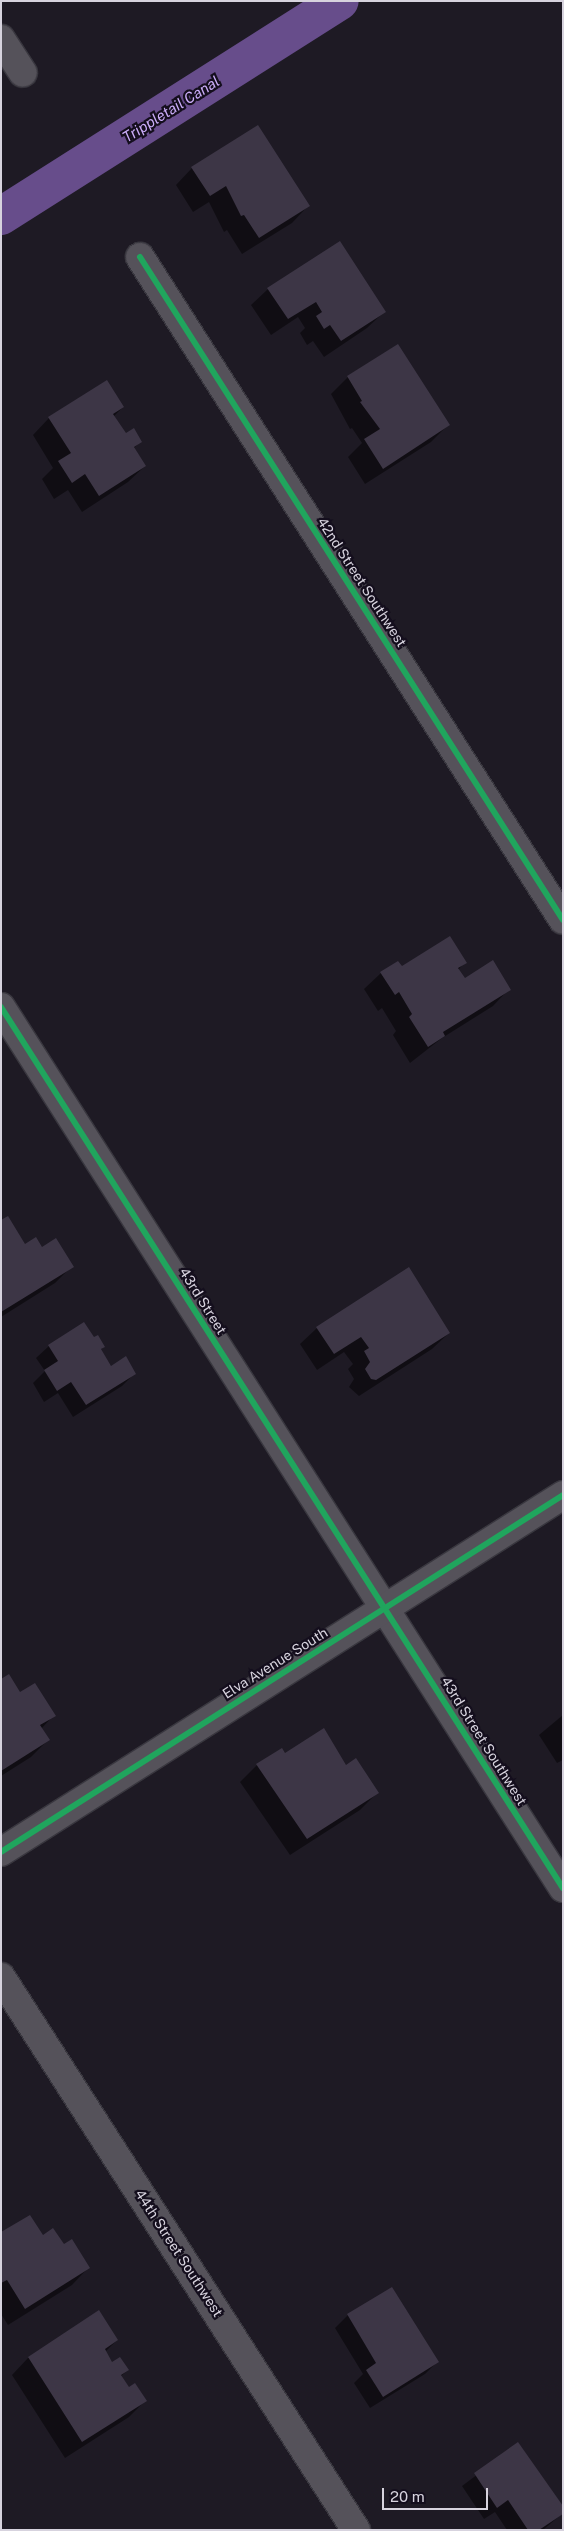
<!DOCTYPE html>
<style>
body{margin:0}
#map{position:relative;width:564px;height:2531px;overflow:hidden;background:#1e1a24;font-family:"Public Sans",sans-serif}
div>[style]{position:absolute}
.shadow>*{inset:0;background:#0007}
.canal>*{height:38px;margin:-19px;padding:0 19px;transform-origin:19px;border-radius:19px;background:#674d8b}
.building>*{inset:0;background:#3d3646}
.roads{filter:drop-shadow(1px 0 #39373f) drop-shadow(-1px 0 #39373f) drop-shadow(0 1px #39373f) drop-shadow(0 -1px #39373f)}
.minor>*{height:28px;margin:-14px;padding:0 14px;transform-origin:14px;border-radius:14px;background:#55525a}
.cycleway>*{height:6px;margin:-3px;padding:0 3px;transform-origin:3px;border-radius:3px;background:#20a55d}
span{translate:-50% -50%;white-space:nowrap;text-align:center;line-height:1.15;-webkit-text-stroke:4.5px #140e1d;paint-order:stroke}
.street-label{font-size:14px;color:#d7d3de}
.water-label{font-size:15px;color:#cbadf9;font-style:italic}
.frame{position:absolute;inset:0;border:2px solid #d7d3de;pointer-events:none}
.scale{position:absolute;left:382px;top:2488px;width:106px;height:22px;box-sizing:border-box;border:2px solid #d7d3de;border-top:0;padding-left:6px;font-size:15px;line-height:18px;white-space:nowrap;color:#d7d3de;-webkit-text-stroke:4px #140e1d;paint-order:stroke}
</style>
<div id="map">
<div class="shadow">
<div style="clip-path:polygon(192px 168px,308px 206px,292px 223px,242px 254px,227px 230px,224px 232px,209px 202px,193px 212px,176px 185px)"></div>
<div style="clip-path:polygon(268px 289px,384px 312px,367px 328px,324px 357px,313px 341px,307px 345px,300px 333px,305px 328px,298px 317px,271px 335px,251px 305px)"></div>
<div style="clip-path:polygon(348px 377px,448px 425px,431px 442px,365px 484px,348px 457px,362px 443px,352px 428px,350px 429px,331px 394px)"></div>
<div style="clip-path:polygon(123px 407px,114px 416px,125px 434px,141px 441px,134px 448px,145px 466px,128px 482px,82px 512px,68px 490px,54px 499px,42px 479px,53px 468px,33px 435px,49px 418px)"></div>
<div style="clip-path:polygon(465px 962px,458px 970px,464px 980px,509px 989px,493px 1006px,442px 1038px,410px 1063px,393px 1035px,396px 1031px,382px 1008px,378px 1011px,364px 989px,381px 973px)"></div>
<div style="clip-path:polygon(1px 1222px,25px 1246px,41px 1248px,72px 1266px,55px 1283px,1px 1317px)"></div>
<div style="clip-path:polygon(317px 1328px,449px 1333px,432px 1349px,359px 1396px,349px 1387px,354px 1379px,348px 1369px,353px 1364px,344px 1352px,317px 1370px,300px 1344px)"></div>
<div style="clip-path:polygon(93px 1339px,104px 1347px,100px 1350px,111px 1367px,134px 1374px,122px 1386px,73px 1417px,58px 1393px,44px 1402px,33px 1383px,45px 1371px,36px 1358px,49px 1346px)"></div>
<div style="clip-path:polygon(1px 1681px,54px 1715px,41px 1729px,48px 1740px,31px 1757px,1px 1776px)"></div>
<div style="clip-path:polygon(563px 1715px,563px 1760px,557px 1763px,539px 1735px)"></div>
<div style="clip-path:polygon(282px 1750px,285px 1755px,346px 1766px,377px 1793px,360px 1810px,290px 1855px,240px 1782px,257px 1765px)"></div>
<div style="clip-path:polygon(1px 2234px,42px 2236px,63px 2246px,88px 2268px,72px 2285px,8px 2325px,1px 2314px)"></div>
<div style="clip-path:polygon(391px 2289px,437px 2362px,425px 2374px,370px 2408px,354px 2383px,363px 2374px,335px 2328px,348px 2315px)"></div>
<div style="clip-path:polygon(99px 2312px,117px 2340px,105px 2352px,112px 2364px,128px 2370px,120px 2377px,128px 2389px,145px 2401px,129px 2417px,65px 2458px,12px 2375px,28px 2358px)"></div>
<div style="clip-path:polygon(518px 2444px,563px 2513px,543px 2530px,507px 2530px,495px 2512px,484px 2519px,462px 2486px)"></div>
</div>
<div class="canal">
<div style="left:1px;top:216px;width:401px;rotate:-32.4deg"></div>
</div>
<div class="building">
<div style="clip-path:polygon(258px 125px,310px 206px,259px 238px,244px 215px,241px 216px,226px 186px,210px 196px,191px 167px)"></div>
<div style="clip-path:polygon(340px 241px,386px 312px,341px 341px,330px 325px,324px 329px,316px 316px,322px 312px,316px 302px,288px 319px,267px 288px)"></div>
<div style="clip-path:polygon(398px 344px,450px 425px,383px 469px,364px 439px,380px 429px,360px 402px,362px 401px,347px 376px)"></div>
<div style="clip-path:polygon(107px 380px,124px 407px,113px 414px,126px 433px,134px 428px,142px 442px,134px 447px,146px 466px,99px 496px,85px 474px,72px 483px,58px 461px,71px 453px,48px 417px)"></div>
<div style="clip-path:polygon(450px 936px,467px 963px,458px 968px,465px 978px,493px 960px,511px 990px,443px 1032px,445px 1036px,428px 1047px,409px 1017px,412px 1014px,399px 992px,395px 995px,380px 972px,398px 961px,402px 966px)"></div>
<div style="clip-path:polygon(8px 1216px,25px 1244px,36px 1237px,42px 1247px,56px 1238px,74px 1267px,1px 1312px,1px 1220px)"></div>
<div style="clip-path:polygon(409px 1267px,450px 1333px,376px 1380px,371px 1379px,365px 1369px,370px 1362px,364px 1351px,369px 1348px,361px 1337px,334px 1354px,316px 1327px)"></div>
<div style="clip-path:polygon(84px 1322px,94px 1337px,98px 1335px,105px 1347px,101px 1349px,111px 1366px,126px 1356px,136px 1374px,86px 1405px,71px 1382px,57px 1391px,44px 1370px,58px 1361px,48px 1345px)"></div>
<div style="clip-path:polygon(9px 1674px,20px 1692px,35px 1683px,56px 1716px,40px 1725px,50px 1740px,1px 1771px,1px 1679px)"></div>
<div style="clip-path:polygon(324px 1728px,346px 1765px,356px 1758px,379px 1793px,307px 1839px,256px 1764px,282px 1748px,285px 1753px)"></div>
<div style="clip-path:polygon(30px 2215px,43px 2235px,53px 2228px,64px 2244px,72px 2239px,90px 2268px,25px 2309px,7px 2280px,1px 2283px,1px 2232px)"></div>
<div style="clip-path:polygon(392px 2287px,439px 2362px,383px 2397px,366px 2370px,376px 2363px,347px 2314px)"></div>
<div style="clip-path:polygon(99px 2310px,118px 2340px,105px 2349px,112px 2362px,120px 2357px,129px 2370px,121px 2375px,129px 2387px,135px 2383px,147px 2401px,82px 2442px,28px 2357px)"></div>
<div style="clip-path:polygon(518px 2442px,563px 2506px,563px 2514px,539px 2530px,528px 2530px,508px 2500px,497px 2508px,474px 2473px)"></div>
</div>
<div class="roads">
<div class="minor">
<div style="left:1px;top:39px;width:40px;rotate:57.1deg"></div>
<div style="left:140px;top:257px;width:786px;rotate:57.46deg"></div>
<div style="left:1px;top:1007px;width:1045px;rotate:57.47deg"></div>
<div style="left:1px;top:1852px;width:666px;rotate:-32.42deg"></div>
<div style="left:1px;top:1977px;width:657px;rotate:57.3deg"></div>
</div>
</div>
<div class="cycleway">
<div style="left:140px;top:257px;width:786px;rotate:57.46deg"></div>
<div style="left:1px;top:1007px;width:1045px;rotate:57.47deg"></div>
<div style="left:1px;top:1852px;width:666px;rotate:-32.42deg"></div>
</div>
<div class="street-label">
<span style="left:362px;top:582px;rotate:57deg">42nd Street Southwest</span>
<span style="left:203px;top:1301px;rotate:58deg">43rd Street</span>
<span style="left:275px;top:1663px;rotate:-32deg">Elva Avenue South</span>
<span style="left:484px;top:1741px;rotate:58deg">43rd Street Southwest</span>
<span style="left:179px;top:2253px;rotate:57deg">44th Street Southwest</span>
</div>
<div class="water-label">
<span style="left:171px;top:109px;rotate:-32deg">Trippletail Canal</span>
</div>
<div class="frame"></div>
<div class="scale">20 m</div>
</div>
